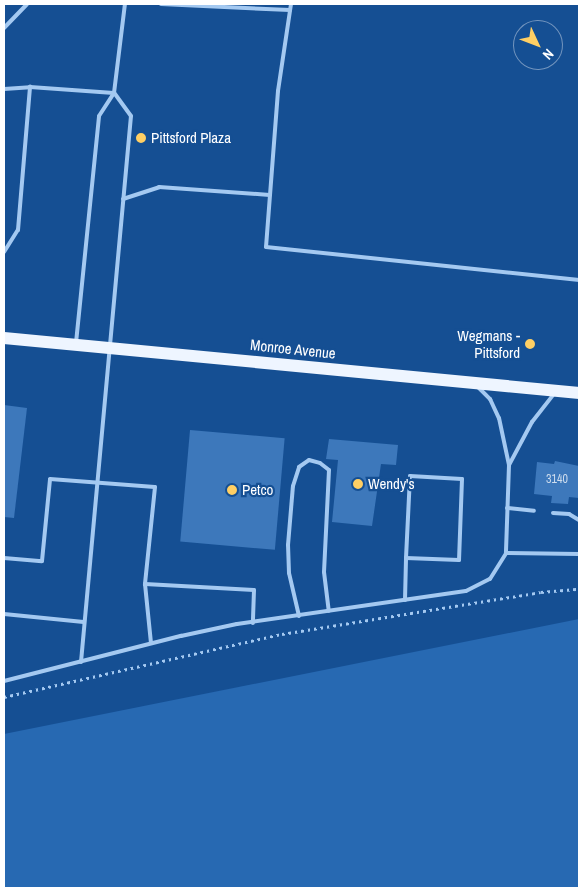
<!DOCTYPE html>
<style>
body{margin:0}
#map{position:relative;width:583px;height:892px;overflow:hidden;background:#154f93;font-family:"Archivo Narrow",sans-serif}
div>[style]{position:absolute}
.green>*{inset:0;background:#2769b2}
.building>*{inset:0;background:#3d78bb;transform-origin:0 0}
.path>*{height:3px;margin-top:-1.5px;transform-origin:0;background:repeating-linear-gradient(90deg,#a4c9f1 0 2.5px,transparent 0 6.5px)}
.lane>*{height:4px;margin:-2px;padding:0 2px;transform-origin:2px;border-radius:2px;background:#a4c9f1}
.primary>*{height:12px;margin:-6px;padding:0 6px;transform-origin:6px;border-radius:6px;background:#eef5ff}
.dots>*{width:14px;height:14px;translate:-50% -50%;box-sizing:border-box;border:2px solid #154f93;border-radius:50%}
span{translate:-50% -50%;white-space:nowrap;text-align:center;line-height:1.15;-webkit-text-stroke:4.5px #154f93;paint-order:stroke}
.number-label{font-size:12px;color:#ceddee}
.number-label span{-webkit-text-stroke-width:0}
.poi-label{font-size:15px;color:#fff}
.left{translate:0 -50%;text-align:left}
.right{translate:-100% -50%;text-align:right}
.street-label{font-size:15px;color:#fff}
.frame{position:absolute;inset:0;border:5px solid #fff;pointer-events:none}
.north{position:absolute;left:513px;top:20px;width:50px;height:50px;box-sizing:border-box;background:#154f93;border:1px solid #7395be;border-radius:50%;rotate:133deg;font-size:14px;font-weight:700;line-height:20px;text-align:center;color:#fff}
.north::after{content:'';display:block;margin:auto;width:18px;height:22px;background:#ffcf64;clip-path:polygon(50% 0,100% 100%,50% 72%,0 100%)}
</style>
<div id="map">
<div class="green">
<div style="clip-path:polygon(579px 619px,579px 888px,4px 888px,4px 734px)"></div>
</div>
<div class="building">
<div style="clip-path:polygon(4px 405px,27px 408px,14px 518px,4px 517px)"></div>
<div style="left:190px;top:430px;width:95px;height:112px;rotate:5deg"></div>
<div style="clip-path:polygon(329px 439px,398px 445px,396px 465px,381px 464px,372px 526px,332px 522px,338px 460px,326px 459px)"></div>
<div style="clip-path:polygon(555px 461px,579px 466px,579px 498px,569px 497px,568px 504px,551px 503px,552px 496px,534px 494px,537px 462px,554px 464px)"></div>
</div>
<div class="path">
<div style="left:4px;top:697px;width:285px;rotate:-12.8deg"></div>
<div style="left:282px;top:634px;width:262px;rotate:-9.2deg"></div>
<div style="left:541px;top:592px;width:38px;rotate:-5deg"></div>
</div>
<div class="lane">
<div style="left:161px;top:4px;width:129px;rotate:2.7deg"></div>
<div style="left:291px;top:4px;width:88px;rotate:98.5deg"></div>
<div style="left:278px;top:91px;width:156px;rotate:94.4deg"></div>
<div style="left:266px;top:247px;width:315px;rotate:6deg"></div>
<div style="left:4px;top:28px;width:33px;rotate:-46deg"></div>
<div style="left:4px;top:89px;width:26px;rotate:-4deg"></div>
<div style="left:30px;top:87px;width:84px;rotate:4.1deg"></div>
<div style="left:123px;top:199px;width:38px;rotate:-18deg"></div>
<div style="left:159px;top:187px;width:111px;rotate:4.1deg"></div>
<div style="left:4px;top:252px;width:26px;rotate:-58deg"></div>
<div style="left:18px;top:230px;width:144px;rotate:-85.2deg"></div>
<div style="left:76px;top:343px;width:228px;rotate:-84.2deg"></div>
<div style="left:99px;top:116px;width:27px;rotate:-57deg"></div>
<div style="left:114px;top:93px;width:90px;rotate:-83deg"></div>
<div style="left:479px;top:388px;width:16px;rotate:45deg"></div>
<div style="left:490px;top:399px;width:21px;rotate:65deg"></div>
<div style="left:499px;top:418px;width:48px;rotate:78deg"></div>
<div style="left:509px;top:465px;width:49px;rotate:-61.9deg"></div>
<div style="left:532px;top:422px;width:36px;rotate:-52deg"></div>
<div style="left:509px;top:465px;width:88px;rotate:92deg"></div>
<div style="left:506px;top:553px;width:73px;rotate:0.8deg"></div>
<div style="left:507px;top:508px;width:27px;rotate:6deg"></div>
<div style="left:553px;top:513px;width:16px;rotate:4deg"></div>
<div style="left:569px;top:514px;width:12px;rotate:31deg"></div>
<div style="left:4px;top:558px;width:38px;rotate:5deg"></div>
<div style="left:42px;top:561px;width:82px;rotate:-84.4deg"></div>
<div style="left:50px;top:479px;width:105px;rotate:4.4deg"></div>
<div style="left:155px;top:487px;width:98px;rotate:95.9deg"></div>
<div style="left:145px;top:584px;width:109px;rotate:3.2deg"></div>
<div style="left:254px;top:590px;width:33px;rotate:92deg"></div>
<div style="left:145px;top:584px;width:59px;rotate:84.2deg"></div>
<div style="left:405px;top:600px;width:42px;rotate:-88.6deg"></div>
<div style="left:406px;top:558px;width:82px;rotate:-87.2deg"></div>
<div style="left:410px;top:476px;width:52px;rotate:3.3deg"></div>
<div style="left:462px;top:479px;width:81px;rotate:92.1deg"></div>
<div style="left:459px;top:560px;width:53px;rotate:-177.8deg"></div>
<div style="left:4px;top:614px;width:80px;rotate:5.7deg"></div>
<div style="left:299px;top:616px;width:44px;rotate:-103.1deg"></div>
<div style="left:289px;top:573px;width:28px;rotate:-92deg"></div>
<div style="left:288px;top:545px;width:59px;rotate:-85.2deg"></div>
<div style="left:293px;top:486px;width:20px;rotate:-72deg"></div>
<div style="left:299px;top:467px;width:12px;rotate:-35deg"></div>
<div style="left:309px;top:460px;width:11px;rotate:15deg"></div>
<div style="left:320px;top:463px;width:11px;rotate:38deg"></div>
<div style="left:329px;top:470px;width:102px;rotate:92.8deg"></div>
<div style="left:324px;top:572px;width:39px;rotate:83deg"></div>
<div style="left:81px;top:662px;width:548px;rotate:-84.77deg"></div>
<div style="left:131px;top:116px;width:29px;rotate:-126deg"></div>
<div style="left:4px;top:681px;width:183px;rotate:-14.3deg"></div>
<div style="left:181px;top:636px;width:57px;rotate:-12.1deg"></div>
<div style="left:237px;top:624px;width:231px;rotate:-8.2deg"></div>
<div style="left:466px;top:591px;width:27px;rotate:-27deg"></div>
<div style="left:490px;top:579px;width:31px;rotate:-58deg"></div>
</div>
<div class="primary">
<div style="left:4px;top:338px;width:578px;rotate:5.46deg"></div>
</div>
<div class="dots">
<div style="left:141px;top:138px;background:#ffcf64"></div>
<div style="left:530px;top:344px;background:#ffcf64"></div>
<div style="left:358px;top:484px;background:#ffcf64"></div>
<div style="left:232px;top:490px;background:#ffcf64"></div>
</div>
<div class="number-label">
<span style="left:557px;top:480px">3140</span>
</div>
<div class="poi-label">
<span class="left" style="left:151px;top:138px">Pittsford Plaza</span>
<span class="right" style="left:520px;top:344px">Wegmans -<br>Pittsford</span>
<span class="left" style="left:368px;top:484px">Wendy's</span>
<span class="left" style="left:242px;top:490px">Petco</span>
</div>
<div class="street-label">
<span style="left:293px;top:349px;rotate:6deg">Monroe Avenue</span>
</div>
<div class="frame"></div>
<div class="north">N</div>
</div>
